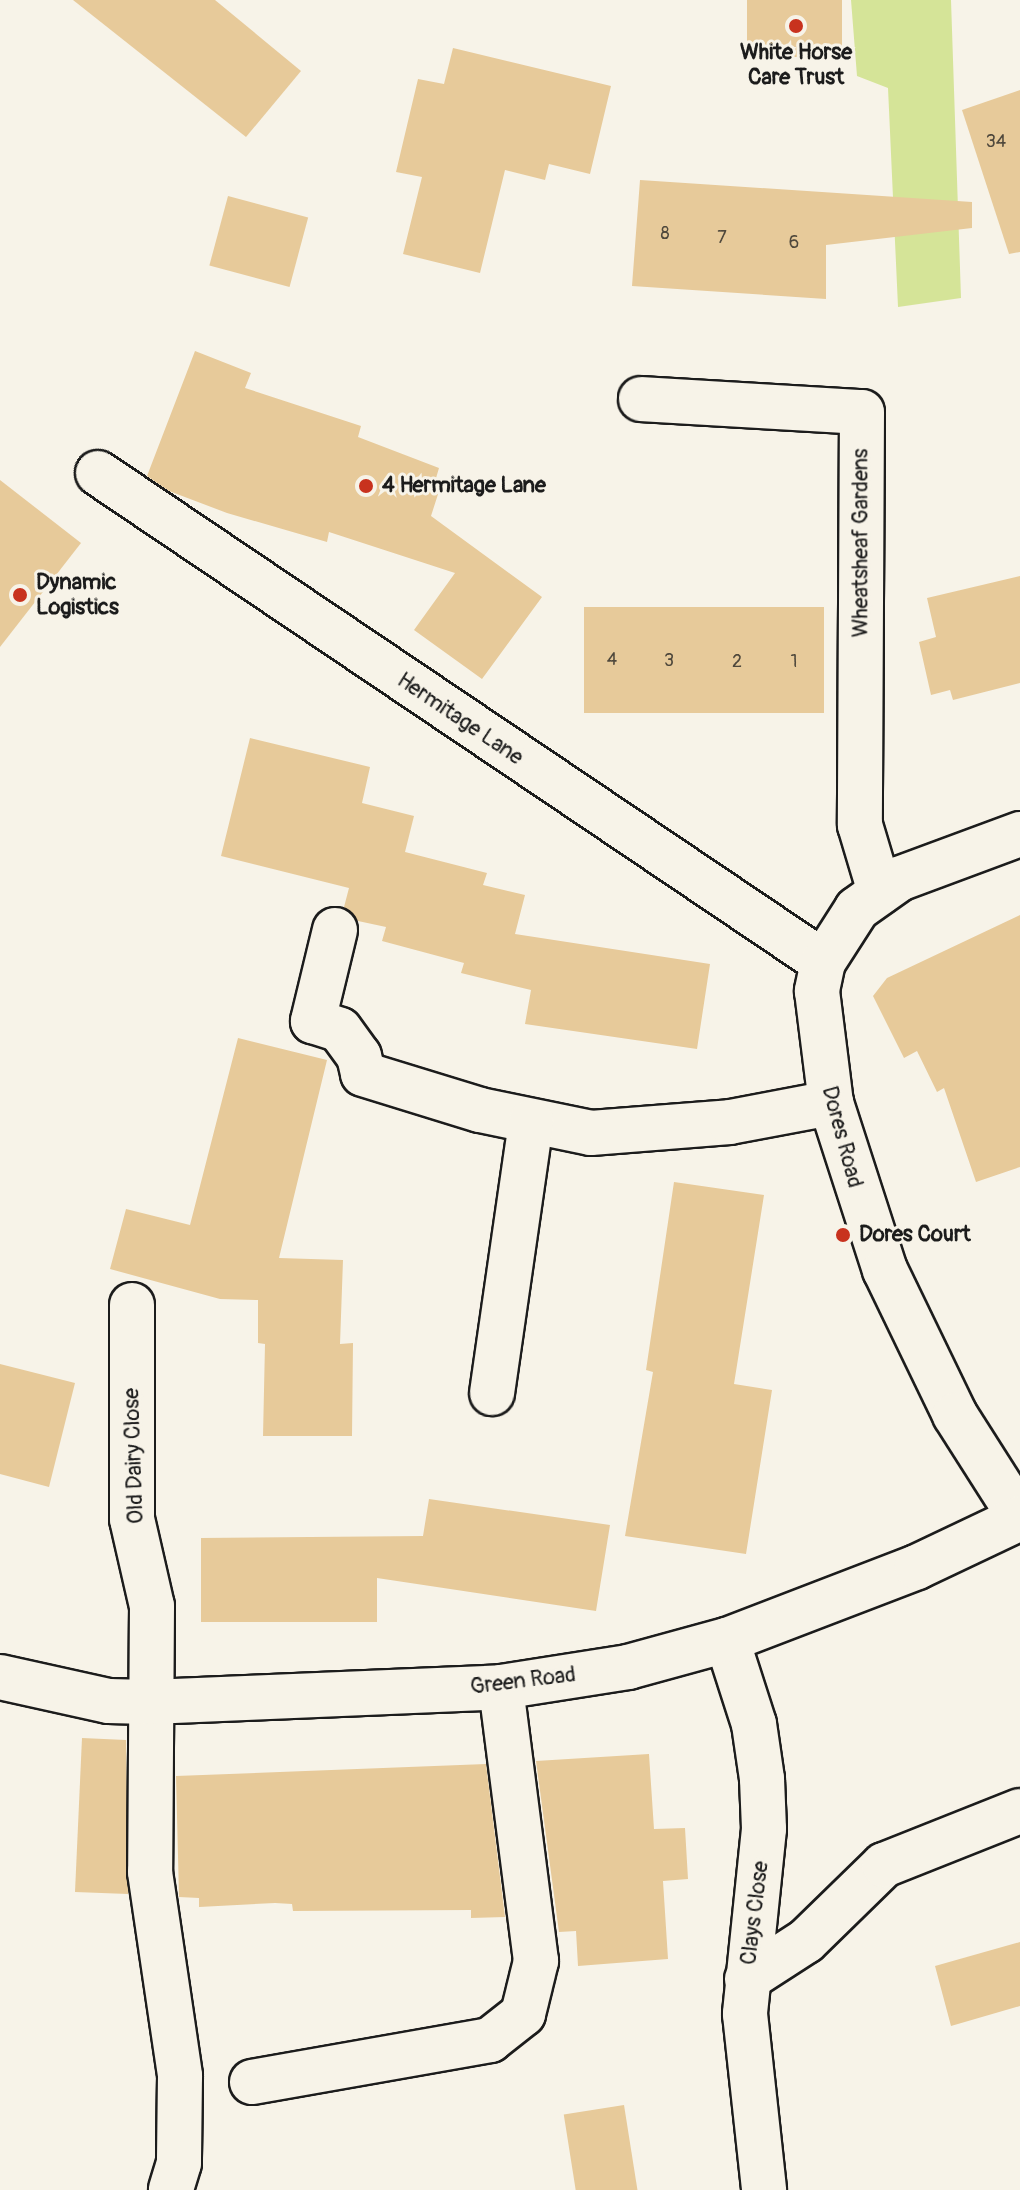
<!DOCTYPE html>
<style>
body{margin:0}
#map{position:relative;width:1020px;height:2190px;overflow:hidden;background:#f7f3e8;font-family:Pangolin,sans-serif}
div>[style]{position:absolute}
.green>*{inset:0;background:#d5e498}
.building>*{inset:0;background:#e7ca9a;transform-origin:0 0}
.roads{filter:drop-shadow(2px 0 #1c1c1c) drop-shadow(-2px 0 #1c1c1c) drop-shadow(0 2px #1c1c1c) drop-shadow(0 -2px #1c1c1c)}
.minor>*{height:44px;margin:-22px;padding:0 22px;transform-origin:22px;border-radius:22px;background:#f7f3e8}
.dots>*{width:22px;height:22px;translate:-50% -50%;box-sizing:border-box;border:4px solid #f7f3e8;border-radius:50%}
span{translate:-50% -50%;white-space:nowrap;text-align:center;line-height:1.15;-webkit-text-stroke:6px #f7f3e8;paint-order:stroke}
.number-label{font-size:18px;color:#4f483c}
.number-label span{-webkit-text-stroke-width:0}
.poi-label{font-size:22px;color:#1c1c1c;font-weight:700}
.left{translate:0 -50%;text-align:left}
.street-label{font-size:22px;color:#1c1c1c}
</style>
<div id="map">
<div class="green">
<div style="clip-path:polygon(851px 0,951px 0,961px 298px,898px 307px,888px 88px,857px 76px)"></div>
</div>
<div class="building">
<div style="clip-path:polygon(73px 0,215px 0,301px 71px,246px 137px)"></div>
<div style="left:747px;top:0;width:95px;height:57px"></div>
<div style="clip-path:polygon(453px 48px,611px 86px,590px 174px,549px 164px,545px 180px,505px 170px,480px 273px,403px 254px,422px 177px,396px 172px,418px 79px,444px 84px)"></div>
<div style="clip-path:polygon(1020px 90px,1020px 252px,1009px 254px,962px 110px)"></div>
<div style="clip-path:polygon(640px 180px,972px 202px,972px 228px,826px 245px,826px 299px,632px 286px)"></div>
<div style="left:228px;top:196px;width:83px;height:72px;rotate:15deg"></div>
<div style="clip-path:polygon(195px 351px,251px 373px,245px 388px,361px 426px,358px 437px,439px 468px,434px 485px,440px 488px,431px 516px,542px 597px,482px 679px,414px 630px,455px 573px,329px 532px,327px 542px,227px 513px,169px 491px,147px 476px)"></div>
<div style="clip-path:polygon(0 480px,81px 543px,0 647px)"></div>
<div style="clip-path:polygon(1020px 576px,1020px 683px,953px 700px,950px 690px,931px 695px,919px 642px,936px 637px,927px 598px)"></div>
<div style="left:584px;top:607px;width:240px;height:106px"></div>
<div style="clip-path:polygon(250px 738px,370px 767px,362px 803px,414px 816px,405px 852px,487px 873px,483px 885px,525px 895px,515px 934px,710px 964px,697px 1049px,525px 1024px,531px 990px,461px 973px,464px 963px,382px 941px,386px 927px,358px 921px,344px 907px,349px 888px,221px 856px)"></div>
<div style="clip-path:polygon(1020px 915px,1020px 1167px,976px 1182px,944px 1088px,937px 1092px,917px 1051px,904px 1058px,873px 996px,887px 978px)"></div>
<div style="clip-path:polygon(238px 1038px,327px 1060px,279px 1258px,343px 1260px,340px 1344px,353px 1343px,352px 1436px,263px 1436px,265px 1344px,258px 1343px,258px 1300px,220px 1299px,110px 1269px,126px 1209px,190px 1225px)"></div>
<div style="clip-path:polygon(674px 1182px,764px 1195px,734px 1384px,772px 1390px,746px 1554px,625px 1536px,653px 1372px,646px 1370px)"></div>
<div style="clip-path:polygon(0 1364px,75px 1383px,49px 1487px,0 1474px)"></div>
<div style="clip-path:polygon(429px 1499px,610px 1525px,596px 1611px,377px 1578px,377px 1622px,201px 1622px,201px 1538px,423px 1536px)"></div>
<div style="clip-path:polygon(82px 1738px,126px 1740px,128px 1894px,75px 1892px)"></div>
<div style="clip-path:polygon(649px 1754px,654px 1829px,685px 1828px,688px 1879px,663px 1881px,668px 1959px,578px 1966px,576px 1931px,559px 1932px,536px 1761px)"></div>
<div style="clip-path:polygon(486px 1764px,505px 1917px,471px 1918px,471px 1910px,293px 1911px,292px 1904px,275px 1903px,199px 1907px,199px 1898px,179px 1897px,176px 1776px)"></div>
<div style="clip-path:polygon(1020px 1942px,1020px 2006px,951px 2026px,935px 1966px)"></div>
<div style="left:624px;top:2105px;width:86px;height:61px;rotate:81deg"></div>
</div>
<div class="roads">
<div class="minor">
<div style="left:641px;top:399px;width:221px;rotate:3.4deg"></div>
<div style="left:862px;top:412px;width:413px;rotate:90.3deg"></div>
<div style="left:860px;top:825px;width:70px;rotate:73.4deg"></div>
<div style="left:98px;top:473px;width:874px;rotate:34deg"></div>
<div style="left:1020px;top:834px;width:129px;rotate:159.6deg"></div>
<div style="left:899px;top:879px;width:52px;rotate:144.5deg"></div>
<div style="left:857px;top:909px;width:63px;rotate:122.7deg"></div>
<div style="left:823px;top:962px;width:30px;rotate:102deg"></div>
<div style="left:817px;top:991px;width:113px;rotate:82.9deg"></div>
<div style="left:831px;top:1103px;width:176px;rotate:72.1deg"></div>
<div style="left:885px;top:1270px;width:161px;rotate:64.2deg"></div>
<div style="left:955px;top:1415px;width:121px;rotate:57.5deg"></div>
<div style="left:335px;top:930px;width:94px;rotate:103.6deg"></div>
<div style="left:313px;top:1021px;width:28px;rotate:18deg"></div>
<div style="left:340px;top:1030px;width:32px;rotate:54deg"></div>
<div style="left:359px;top:1056px;width:18px;rotate:77deg"></div>
<div style="left:363px;top:1074px;width:122px;rotate:17.1deg"></div>
<div style="left:480px;top:1110px;width:113px;rotate:11.7deg"></div>
<div style="left:591px;top:1133px;width:139px;rotate:-4.5deg"></div>
<div style="left:730px;top:1122px;width:103px;rotate:-10.7deg"></div>
<div style="left:132px;top:1305px;width:214px;rotate:90deg"></div>
<div style="left:132px;top:1519px;width:89px;rotate:77.1deg"></div>
<div style="left:152px;top:1606px;width:266px;rotate:90.4deg"></div>
<div style="left:150px;top:1872px;width:206px;rotate:81.6deg"></div>
<div style="left:180px;top:2076px;width:87px;rotate:90.7deg"></div>
<div style="left:179px;top:2163px;width:28px;rotate:107deg"></div>
<div style="left:492px;top:1393px;width:274px;rotate:-81.8deg"></div>
<div style="left:727px;top:1640px;width:88px;rotate:72.2deg"></div>
<div style="left:754px;top:1724px;width:56px;rotate:81.7deg"></div>
<div style="left:762px;top:1779px;width:50px;rotate:87.7deg"></div>
<div style="left:764px;top:1829px;width:186px;rotate:95.9deg"></div>
<div style="left:745px;top:2014px;width:177px;rotate:83.8deg"></div>
<div style="left:0;top:1677px;width:111px;rotate:12.5deg"></div>
<div style="left:108px;top:1701px;width:42px;rotate:1.4deg"></div>
<div style="left:150px;top:1702px;width:351px;rotate:-2.4deg"></div>
<div style="left:501px;top:1687px;width:129px;rotate:-8.9deg"></div>
<div style="left:628px;top:1667px;width:103px;rotate:-15.3deg"></div>
<div style="left:727px;top:1640px;width:204px;rotate:-21deg"></div>
<div style="left:917px;top:1567px;width:114px;rotate:-25.4deg"></div>
<div style="left:747px;top:1979px;width:70px;rotate:-32.8deg"></div>
<div style="left:806px;top:1941px;width:109px;rotate:-44.3deg"></div>
<div style="left:884px;top:1865px;width:146px;rotate:-21.7deg"></div>
<div style="left:252px;top:2082px;width:242px;rotate:-10deg"></div>
<div style="left:490px;top:2040px;width:42px;rotate:-38.2deg"></div>
<div style="left:523px;top:2014px;width:55px;rotate:-76.2deg"></div>
<div style="left:536px;top:1961px;width:276px;rotate:-97.3deg"></div>
</div>
</div>
<div class="dots">
<div style="left:796px;top:26px;background:#c8321e"></div>
<div style="left:366px;top:486px;background:#c8321e"></div>
<div style="left:20px;top:595px;background:#c8321e"></div>
<div style="left:843px;top:1235px;background:#c8321e"></div>
</div>
<div class="number-label">
<span style="left:996px;top:142px">34</span>
<span style="left:665px;top:234px">8</span>
<span style="left:722px;top:238px">7</span>
<span style="left:794px;top:243px">6</span>
<span style="left:612px;top:660px">4</span>
<span style="left:669px;top:661px">3</span>
<span style="left:737px;top:662px">2</span>
<span style="left:794px;top:662px">1</span>
</div>
<div class="poi-label">
<span style="left:796px;top:65px">White Horse<br>Care Trust</span>
<span class="left" style="left:382px;top:486px">4 Hermitage Lane</span>
<span class="left" style="left:36px;top:595px">Dynamic<br>Logistics</span>
<span class="left" style="left:859px;top:1235px">Dores Court</span>
</div>
<div class="street-label">
<span style="left:861px;top:543px;rotate:-90deg">Wheatsheaf Gardens</span>
<span style="left:460px;top:719px;rotate:34deg">Hermitage Lane</span>
<span style="left:842px;top:1137px;rotate:75deg">Dores Road</span>
<span style="left:134px;top:1456px;rotate:-92deg">Old Dairy Close</span>
<span style="left:523px;top:1681px;rotate:-7deg">Green Road</span>
<span style="left:755px;top:1913px;rotate:-83deg">Clays Close</span>
</div>
</div>
